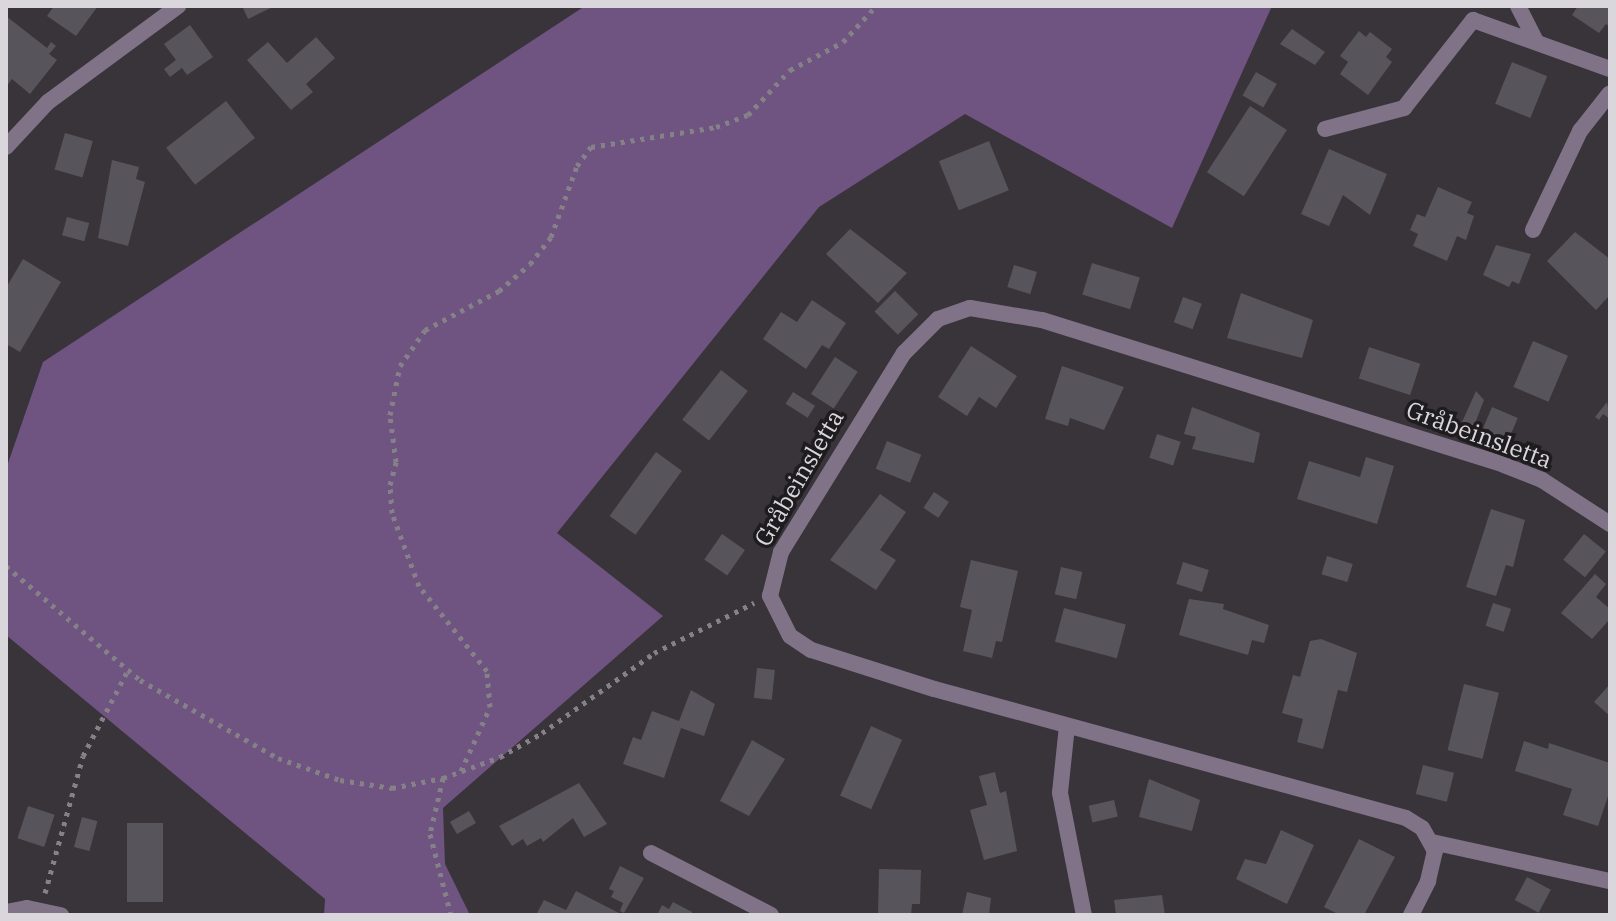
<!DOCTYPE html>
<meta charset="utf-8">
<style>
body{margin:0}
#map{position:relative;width:1616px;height:921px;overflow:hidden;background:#38343a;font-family:"IBM Plex Serif",serif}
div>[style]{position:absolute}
.forest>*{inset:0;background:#6f5380}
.building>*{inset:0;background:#58545b;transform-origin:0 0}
.path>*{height:5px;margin-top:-2.5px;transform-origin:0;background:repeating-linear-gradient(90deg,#858287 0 4px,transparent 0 10px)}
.service>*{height:16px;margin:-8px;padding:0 8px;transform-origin:8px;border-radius:8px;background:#807388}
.minor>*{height:16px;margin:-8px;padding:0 8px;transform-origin:8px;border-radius:8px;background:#807388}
span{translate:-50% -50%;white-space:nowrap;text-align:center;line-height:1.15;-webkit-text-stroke:7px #1e1c1f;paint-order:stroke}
.street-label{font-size:24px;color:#d9d7db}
.frame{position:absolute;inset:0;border:8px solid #d9d7db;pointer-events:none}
</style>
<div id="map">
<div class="forest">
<div style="clip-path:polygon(585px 6px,1272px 6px,1172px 228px,965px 114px,819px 207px,557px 533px,663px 616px,443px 808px,445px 864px,470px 915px,324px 915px,325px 899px,6px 635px,6px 469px,43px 362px)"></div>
</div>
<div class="building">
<div style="clip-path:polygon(54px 6px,98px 6px,76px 36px,47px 16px)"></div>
<div style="clip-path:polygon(242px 6px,275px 6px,248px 19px)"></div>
<div style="clip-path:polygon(1578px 6px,1610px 6px,1610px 27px,1606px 24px,1599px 33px,1572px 15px)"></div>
<div style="clip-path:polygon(6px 16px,47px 48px,51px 42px,56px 46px,49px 54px,57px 60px,30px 94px,12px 79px,6px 87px)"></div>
<div style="clip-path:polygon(190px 25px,213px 57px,187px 75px,182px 68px,170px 77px,164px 69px,176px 60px,164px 44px)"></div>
<div style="clip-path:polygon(1292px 29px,1325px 52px,1315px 65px,1280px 44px)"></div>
<div style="clip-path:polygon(1359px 31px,1366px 37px,1370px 32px,1392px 49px,1386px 57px,1392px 62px,1368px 95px,1340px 74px,1348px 62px,1340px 56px)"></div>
<div style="clip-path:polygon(316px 37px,335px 58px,306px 84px,313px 92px,291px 110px,247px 60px,268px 42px,287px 63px)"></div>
<div style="left:1512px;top:62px;width:38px;height:45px;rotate:22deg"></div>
<div style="left:1256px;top:72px;width:24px;height:27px;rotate:30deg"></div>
<div style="left:226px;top:101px;width:47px;height:76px;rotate:52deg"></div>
<div style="left:1250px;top:106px;width:44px;height:79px;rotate:33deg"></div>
<div style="left:65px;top:133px;width:29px;height:38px;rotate:16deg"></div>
<div style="left:989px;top:141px;width:53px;height:54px;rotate:68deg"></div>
<div style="clip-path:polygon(1329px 149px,1387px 174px,1370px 215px,1343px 195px,1329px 226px,1301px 214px)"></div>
<div style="clip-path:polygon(112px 160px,139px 167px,136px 179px,145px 182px,128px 246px,98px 238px)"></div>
<div style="clip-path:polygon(1438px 187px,1472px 202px,1467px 213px,1474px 216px,1466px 240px,1457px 236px,1447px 261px,1413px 246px,1418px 234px,1410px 230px,1417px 214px,1425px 217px)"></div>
<div style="left:67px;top:217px;width:23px;height:19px;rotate:15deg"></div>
<div style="clip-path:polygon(850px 229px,907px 273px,878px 303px,826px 254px)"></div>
<div style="clip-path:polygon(1575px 232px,1610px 259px,1610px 295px,1596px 310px,1547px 261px)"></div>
<div style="clip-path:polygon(1496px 245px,1531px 254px,1519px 284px,1512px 281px,1509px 287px,1483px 275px)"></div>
<div style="clip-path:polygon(23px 259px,61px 282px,20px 352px,6px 344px,6px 288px)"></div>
<div style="left:1092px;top:263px;width:50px;height:33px;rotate:17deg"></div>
<div style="left:1014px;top:265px;width:24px;height:23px;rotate:17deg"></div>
<div style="left:895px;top:291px;width:33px;height:29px;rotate:45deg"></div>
<div style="clip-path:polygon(1241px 293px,1313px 320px,1302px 358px,1227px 338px)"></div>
<div style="left:1183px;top:297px;width:20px;height:27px;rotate:20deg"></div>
<div style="clip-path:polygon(812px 300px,846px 323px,829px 349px,822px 345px,806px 369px,763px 339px,781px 312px,797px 322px)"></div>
<div style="left:1533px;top:341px;width:38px;height:50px;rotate:23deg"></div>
<div style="clip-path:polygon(971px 346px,1017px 376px,996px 408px,979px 397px,967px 416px,938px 397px)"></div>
<div style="left:1369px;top:347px;width:54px;height:33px;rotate:18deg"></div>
<div style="left:835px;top:357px;width:27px;height:44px;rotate:33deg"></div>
<div style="clip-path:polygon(1062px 366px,1124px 387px,1104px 430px,1070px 418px,1068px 426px,1045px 419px)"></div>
<div style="left:721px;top:370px;width:34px;height:63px;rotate:38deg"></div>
<div style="clip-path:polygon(1476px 391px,1484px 400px,1474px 426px,1462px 422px)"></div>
<div style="left:793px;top:392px;width:26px;height:14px;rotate:32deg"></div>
<div style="clip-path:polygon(1607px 402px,1610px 419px,1603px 414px,1599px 420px,1595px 417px)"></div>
<div style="clip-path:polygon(1192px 407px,1260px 433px,1254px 463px,1192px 449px,1196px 437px,1184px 434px)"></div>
<div style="left:1492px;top:407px;width:28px;height:29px;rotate:23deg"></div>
<div style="left:1157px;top:434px;width:25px;height:25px;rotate:18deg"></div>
<div style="left:887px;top:441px;width:37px;height:30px;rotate:22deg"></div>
<div style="left:656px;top:452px;width:32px;height:79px;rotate:36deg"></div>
<div style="clip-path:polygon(1366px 457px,1394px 466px,1377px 524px,1297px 499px,1309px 461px,1360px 477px)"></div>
<div style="left:934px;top:492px;width:18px;height:19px;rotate:34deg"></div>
<div style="clip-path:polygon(880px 494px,906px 512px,880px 550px,896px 560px,876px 590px,830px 560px)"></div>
<div style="clip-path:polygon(1491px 509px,1525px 520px,1513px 567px,1506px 565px,1496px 596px,1466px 587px)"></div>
<div style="left:722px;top:534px;width:28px;height:31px;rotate:35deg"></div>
<div style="left:1584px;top:534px;width:28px;height:33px;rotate:39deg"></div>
<div style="left:1327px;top:556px;width:27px;height:19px;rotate:17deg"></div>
<div style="clip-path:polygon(971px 560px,1018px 571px,1002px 642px,996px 641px,992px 658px,963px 651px,972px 610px,960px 607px)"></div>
<div style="left:1183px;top:562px;width:27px;height:23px;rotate:17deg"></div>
<div style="left:1061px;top:567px;width:22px;height:28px;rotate:13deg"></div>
<div style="clip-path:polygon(1595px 574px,1606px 584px,1596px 597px,1610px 609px,1610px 619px,1592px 639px,1561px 613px)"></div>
<div style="clip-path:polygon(1189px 599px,1224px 604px,1223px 609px,1269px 625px,1264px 643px,1252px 640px,1248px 655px,1179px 635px)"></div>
<div style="left:1493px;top:603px;width:19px;height:24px;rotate:18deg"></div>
<div style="left:1064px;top:608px;width:64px;height:35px;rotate:15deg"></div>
<div style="clip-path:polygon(1321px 639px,1357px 653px,1347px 692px,1338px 690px,1323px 749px,1297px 742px,1303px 719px,1282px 713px,1293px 675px,1300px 677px,1310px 641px)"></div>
<div style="left:757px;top:668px;width:18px;height:30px;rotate:6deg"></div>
<div style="left:1464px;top:684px;width:36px;height:68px;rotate:14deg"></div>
<div style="clip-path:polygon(1610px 684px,1610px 716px,1594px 702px)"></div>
<div style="clip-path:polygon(691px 690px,715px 704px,704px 736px,681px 728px,664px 778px,623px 764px,633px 737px,641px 740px,652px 711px,679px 721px)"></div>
<div style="left:871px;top:726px;width:34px;height:76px;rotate:24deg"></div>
<div style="clip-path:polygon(752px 740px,785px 759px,749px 816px,720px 801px)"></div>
<div style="clip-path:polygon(1524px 741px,1548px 749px,1549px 743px,1610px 763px,1610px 790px,1598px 826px,1563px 815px,1572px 789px,1515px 771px)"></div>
<div style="left:1423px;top:765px;width:32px;height:30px;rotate:14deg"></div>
<div style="clip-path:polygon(995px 772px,1000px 793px,1006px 791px,1017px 851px,984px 860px,970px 810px,987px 805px,979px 776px)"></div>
<div style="clip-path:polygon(1149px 779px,1200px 800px,1192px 831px,1139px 817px)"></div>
<div style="clip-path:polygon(579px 783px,607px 824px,584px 837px,573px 818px,543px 842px,541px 838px,527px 846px,523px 839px,512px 846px,499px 826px)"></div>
<div style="left:1114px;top:800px;width:17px;height:26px;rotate:77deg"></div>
<div style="left:28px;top:806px;width:28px;height:34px;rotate:18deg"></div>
<div style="left:469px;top:811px;width:14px;height:22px;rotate:60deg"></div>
<div style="left:82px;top:817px;width:16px;height:31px;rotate:15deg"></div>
<div style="left:127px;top:823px;width:36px;height:79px"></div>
<div style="clip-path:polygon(1281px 830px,1314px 845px,1287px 904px,1236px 879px,1245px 859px,1266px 864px)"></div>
<div style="clip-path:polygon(1359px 839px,1395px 857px,1364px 915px,1340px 915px,1324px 907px)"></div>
<div style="clip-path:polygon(620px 866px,644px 878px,624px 913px,620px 911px,623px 903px,611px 897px,614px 891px,609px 889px)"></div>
<div style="clip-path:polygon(879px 869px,921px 870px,920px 904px,912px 904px,911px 915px,878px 915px)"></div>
<div style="left:1527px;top:877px;width:27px;height:26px;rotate:28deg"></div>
<div style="clip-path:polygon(576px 891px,619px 913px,618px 915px,536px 915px,544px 900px,566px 910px)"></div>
<div style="clip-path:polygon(967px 892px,991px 898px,989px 915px,962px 915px)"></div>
<div style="clip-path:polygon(1162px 895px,1165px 915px,1116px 915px,1114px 900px)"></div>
<div style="clip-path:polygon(673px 902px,692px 912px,691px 915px,657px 915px,662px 905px,669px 909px)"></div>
</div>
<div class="path">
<div style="left:6px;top:566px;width:176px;rotate:40.4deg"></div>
<div style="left:140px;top:680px;width:159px;rotate:29.5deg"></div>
<div style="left:278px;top:758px;width:66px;rotate:19.5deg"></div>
<div style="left:340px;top:780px;width:53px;rotate:8.7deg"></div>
<div style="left:392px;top:788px;width:52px;rotate:-11.1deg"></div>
<div style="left:443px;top:778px;width:61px;rotate:-20.2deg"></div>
<div style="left:500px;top:757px;width:48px;rotate:-29.7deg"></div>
<div style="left:542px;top:733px;width:138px;rotate:-35.5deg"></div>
<div style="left:654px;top:653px;width:112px;rotate:-26.6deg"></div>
<div style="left:461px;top:771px;width:70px;rotate:-65.6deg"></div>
<div style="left:490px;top:707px;width:36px;rotate:-95deg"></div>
<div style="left:487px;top:671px;width:109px;rotate:-128.7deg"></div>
<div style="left:419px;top:586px;width:78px;rotate:-110.3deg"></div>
<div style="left:392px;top:513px;width:28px;rotate:-94deg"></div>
<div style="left:390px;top:485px;width:24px;rotate:-75deg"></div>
<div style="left:396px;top:462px;width:47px;rotate:-97.3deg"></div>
<div style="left:390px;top:415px;width:50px;rotate:-78.5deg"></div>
<div style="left:400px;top:366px;width:44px;rotate:-55.2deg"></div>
<div style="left:425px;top:330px;width:84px;rotate:-27.8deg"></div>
<div style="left:499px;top:291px;width:41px;rotate:-41.1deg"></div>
<div style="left:530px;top:264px;width:34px;rotate:-52deg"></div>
<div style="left:551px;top:237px;width:76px;rotate:-69.9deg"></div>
<div style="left:577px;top:166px;width:24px;rotate:-54deg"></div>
<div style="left:591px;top:147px;width:127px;rotate:-9.1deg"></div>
<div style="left:716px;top:127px;width:34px;rotate:-21deg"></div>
<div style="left:748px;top:115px;width:62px;rotate:-47deg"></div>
<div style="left:790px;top:70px;width:60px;rotate:-27.8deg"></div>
<div style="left:843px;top:42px;width:49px;rotate:-47.5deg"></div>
<div style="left:443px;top:778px;width:57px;rotate:103.1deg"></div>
<div style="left:430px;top:834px;width:84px;rotate:75.5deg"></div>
<div style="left:45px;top:893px;width:142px;rotate:-74.5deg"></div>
<div style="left:83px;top:756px;width:95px;rotate:-62.4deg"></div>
</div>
<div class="service">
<div style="left:1518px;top:6px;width:38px;rotate:63deg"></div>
<div style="left:1325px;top:129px;width:82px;rotate:-14.9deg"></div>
<div style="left:1404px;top:108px;width:112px;rotate:-51.9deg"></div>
<div style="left:1533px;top:230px;width:110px;rotate:-64.6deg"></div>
<div style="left:1580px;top:131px;width:48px;rotate:-51.7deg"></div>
<div style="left:1432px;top:842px;width:182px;rotate:12.4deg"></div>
</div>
<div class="minor">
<div style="left:1473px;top:20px;width:145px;rotate:19.7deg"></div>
<div style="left:6px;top:147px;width:62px;rotate:-47deg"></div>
<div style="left:48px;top:102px;width:162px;rotate:-36.4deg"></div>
<div style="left:1067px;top:726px;width:67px;rotate:96deg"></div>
<div style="left:1060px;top:793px;width:124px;rotate:78.9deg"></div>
<div style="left:651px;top:853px;width:135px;rotate:27.3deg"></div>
<div style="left:6px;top:912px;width:21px;rotate:-11deg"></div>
<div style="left:27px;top:908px;width:35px;rotate:12deg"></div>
<div style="left:1411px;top:915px;width:38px;rotate:-63deg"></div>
<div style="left:1428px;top:881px;width:31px;rotate:-77deg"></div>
<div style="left:1435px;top:851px;width:26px;rotate:-119deg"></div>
<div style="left:1422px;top:828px;width:19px;rotate:-148deg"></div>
<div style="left:1406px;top:818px;width:489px;rotate:-164.7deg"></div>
<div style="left:934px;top:689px;width:129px;rotate:-162.4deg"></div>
<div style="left:811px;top:650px;width:25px;rotate:-146deg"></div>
<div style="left:790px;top:636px;width:45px;rotate:-116.6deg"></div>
<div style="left:770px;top:596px;width:45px;rotate:-76deg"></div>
<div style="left:781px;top:552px;width:234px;rotate:-58.3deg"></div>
<div style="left:904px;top:353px;width:48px;rotate:-45deg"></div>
<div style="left:938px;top:319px;width:34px;rotate:-19deg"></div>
<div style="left:970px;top:308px;width:73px;rotate:9.5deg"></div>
<div style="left:1042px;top:320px;width:484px;rotate:17.4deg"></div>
<div style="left:1504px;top:465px;width:41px;rotate:21.5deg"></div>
<div style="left:1542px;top:480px;width:81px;rotate:32.9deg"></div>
</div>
<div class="street-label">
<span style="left:1479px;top:435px;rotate:20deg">Gråbeinsletta</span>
<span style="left:799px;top:478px;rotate:-60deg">Gråbeinsletta</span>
</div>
<div class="frame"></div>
</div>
